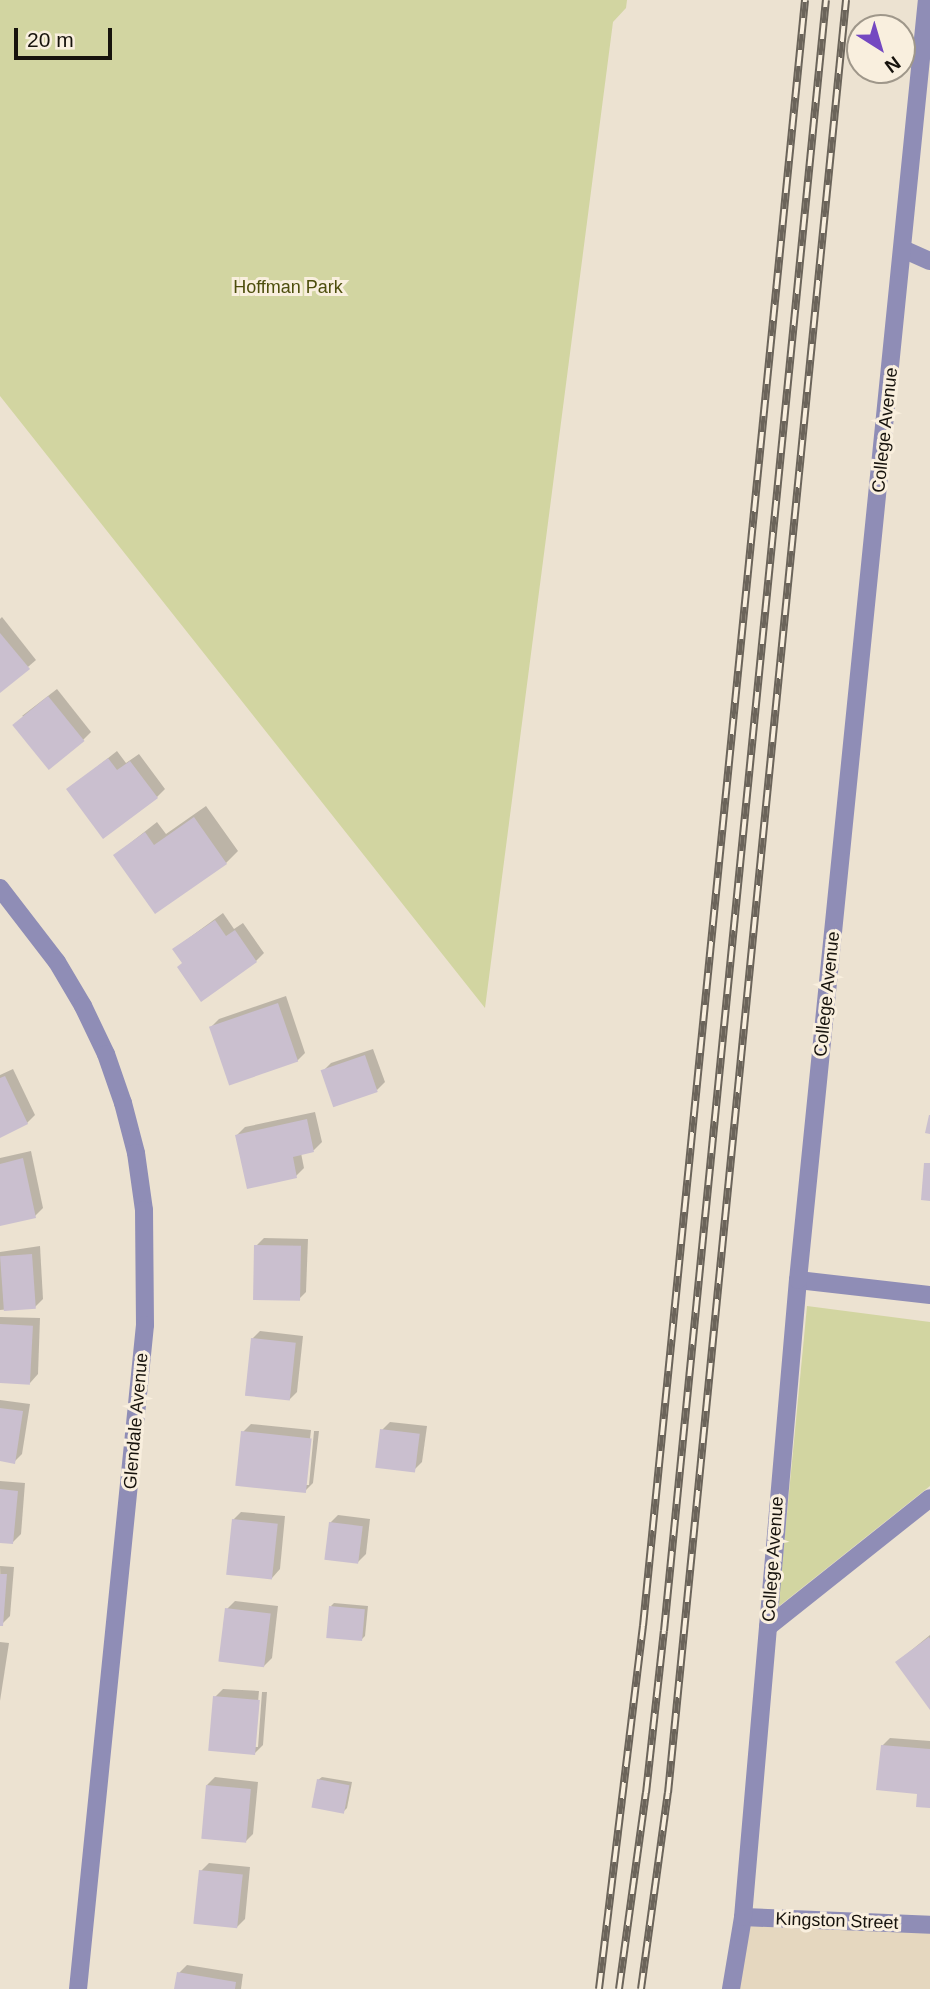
<!DOCTYPE html>
<style>
body{margin:0}
#map{position:relative;width:930px;height:1989px;overflow:hidden;background:#ece2d1;font-family:Helvetica,sans-serif}
div>[style]{position:absolute}
.built>*{inset:0;background:#e5d7bf}
.green>*{inset:0;background:#d2d5a1}
.shadow>*{inset:0;background:#0003}
.building>*{inset:0;background:#cabfcf;transform-origin:0 0}
.minor>*{height:18px;margin:-9px;padding:0 9px;transform-origin:9px;border-radius:9px;background:#8f8db6}
.tertiary>*{height:18px;margin:-9px;padding:0 9px;transform-origin:9px;border-radius:9px;background:#8f8db6}
.rail>*{height:8px;margin-top:-4px;transform-origin:0;background:repeating-linear-gradient(90deg,#f9efde 0 16px,#6b645a 0 32px);box-sizing:border-box;border-block:2px solid #6b645a}
span{translate:-50% -50%;white-space:nowrap;text-align:center;line-height:1.15;-webkit-text-stroke:6px #f9efde;paint-order:stroke}
.park-label{font-size:18px;color:#4d4e0d}
.street-label{font-size:18px;color:#17130d}
.north{position:absolute;left:846px;top:14px;width:70px;height:70px;box-sizing:border-box;background:#f9efde;border:2px solid #9f978a;border-radius:50%;rotate:143deg;font-size:19px;font-weight:700;line-height:28px;text-align:center;color:#17130d}
.north::after{content:'';display:block;margin:auto;width:24px;height:32px;background:#7448c1;clip-path:polygon(50% 0,100% 100%,50% 72%,0 100%)}
.scale{position:absolute;left:14px;top:28px;width:98px;height:32px;box-sizing:border-box;border:4px solid #17130d;border-top:0;padding-left:9px;font-size:21px;line-height:24px;white-space:nowrap;color:#17130d;-webkit-text-stroke:5px #f9efde;paint-order:stroke}
</style>
<div id="map">
<div class="built">
<div style="clip-path:polygon(748px 1922px,930px 1930px,930px 1989px,738px 1989px)"></div>
</div>
<div class="green">
<div style="clip-path:polygon(0 0,627px 0,626px 8px,613px 22px,485px 1008px,0 396px)"></div>
<div style="clip-path:polygon(807px 1306px,930px 1322px,930px 1486px,778px 1607px)"></div>
</div>
<div class="shadow">
<div style="clip-path:polygon(2px 617px,36px 660px,0 691px,0 619px)"></div>
<div style="clip-path:polygon(57px 689px,91px 732px,83px 740px,22px 716px)"></div>
<div style="clip-path:polygon(117px 751px,126px 763px,139px 754px,165px 789px,157px 797px,69px 789px)"></div>
<div style="clip-path:polygon(206px 806px,238px 851px,226px 863px,155px 912px,115px 855px,157px 822px,166px 834px)"></div>
<div style="clip-path:polygon(223px 913px,234px 929px,243px 923px,264px 953px,256px 961px,183px 963px,174px 949px)"></div>
<div style="clip-path:polygon(286px 996px,305px 1053px,297px 1061px,211px 1027px,219px 1019px)"></div>
<div style="clip-path:polygon(373px 1049px,385px 1082px,377px 1090px,323px 1071px,331px 1063px)"></div>
<div style="clip-path:polygon(13px 1069px,35px 1115px,27px 1123px,0 1136px,0 1075px)"></div>
<div style="clip-path:polygon(315px 1112px,322px 1142px,314px 1150px,301px 1153px,304px 1168px,296px 1176px,237px 1135px,245px 1127px)"></div>
<div style="clip-path:polygon(31px 1151px,43px 1208px,35px 1216px,0 1224px,0 1158px)"></div>
<div style="clip-path:polygon(264px 1238px,308px 1239px,306px 1292px,298px 1300px,256px 1246px)"></div>
<div style="clip-path:polygon(40px 1246px,43px 1299px,35px 1307px,0 1310px,0 1252px)"></div>
<div style="clip-path:polygon(0 1317px,40px 1318px,38px 1374px,30px 1383px,0 1381px)"></div>
<div style="clip-path:polygon(260px 1331px,303px 1336px,297px 1392px,289px 1400px,252px 1339px)"></div>
<div style="clip-path:polygon(0 1400px,30px 1404px,22px 1454px,14px 1462px,0 1460px)"></div>
<div style="clip-path:polygon(390px 1422px,427px 1426px,422px 1462px,414px 1470px,382px 1430px)"></div>
<div style="clip-path:polygon(251px 1424px,311px 1430px,305px 1485px,309px 1485px,314px 1431px,319px 1431px,313px 1483px,305px 1491px,243px 1432px)"></div>
<div style="clip-path:polygon(0 1481px,25px 1483px,21px 1534px,13px 1542px,0 1541px)"></div>
<div style="clip-path:polygon(241px 1512px,285px 1516px,280px 1569px,272px 1578px,233px 1520px)"></div>
<div style="clip-path:polygon(338px 1515px,370px 1519px,366px 1554px,358px 1562px,330px 1523px)"></div>
<div style="clip-path:polygon(0 1566px,14px 1567px,10px 1616px,2px 1624px)"></div>
<div style="clip-path:polygon(235px 1601px,278px 1606px,272px 1658px,264px 1666px,227px 1609px)"></div>
<div style="clip-path:polygon(334px 1603px,368px 1606px,365px 1636px,361px 1640px,331px 1606px)"></div>
<div style="clip-path:polygon(930px 1635px,930px 1707px,897px 1662px)"></div>
<div style="clip-path:polygon(0 1642px,9px 1643px,0 1701px)"></div>
<div style="clip-path:polygon(223px 1689px,259px 1691px,254px 1747px,258px 1747px,262px 1692px,267px 1692px,263px 1745px,255px 1753px,215px 1697px)"></div>
<div style="clip-path:polygon(890px 1738px,930px 1741px,930px 1806px,882px 1746px)"></div>
<div style="clip-path:polygon(215px 1777px,258px 1782px,253px 1834px,245px 1842px,207px 1785px)"></div>
<div style="clip-path:polygon(322px 1777px,352px 1782px,347px 1808px,344px 1811px,318px 1780px)"></div>
<div style="clip-path:polygon(209px 1863px,250px 1867px,245px 1919px,237px 1927px,201px 1871px)"></div>
<div style="clip-path:polygon(187px 1965px,243px 1974px,241px 1989px,176px 1989px,179px 1973px)"></div>
</div>
<div class="building">
<div style="clip-path:polygon(0 633px,30px 669px,0 693px)"></div>
<div style="left:48px;top:696px;width:58px;height:46px;rotate:51deg"></div>
<div style="clip-path:polygon(108px 758px,117px 770px,130px 761px,158px 798px,103px 839px,66px 789px)"></div>
<div style="clip-path:polygon(194px 817px,227px 864px,155px 914px,113px 855px,145px 832px,154px 845px)"></div>
<div style="clip-path:polygon(215px 920px,226px 936px,235px 930px,257px 962px,201px 1002px,177px 967px,182px 963px,172px 949px)"></div>
<div style="left:278px;top:1003px;width:62px;height:73px;rotate:71deg"></div>
<div style="left:365px;top:1055px;width:39px;height:47px;rotate:71deg"></div>
<div style="clip-path:polygon(5px 1076px,28px 1124px,0 1138px,0 1078px)"></div>
<div style="clip-path:polygon(929px 1115px,930px 1115px,930px 1134px,925px 1133px)"></div>
<div style="clip-path:polygon(307px 1119px,314px 1152px,293px 1157px,297px 1178px,247px 1189px,235px 1135px)"></div>
<div style="clip-path:polygon(23px 1158px,36px 1218px,0 1226px,0 1164px)"></div>
<div style="clip-path:polygon(924px 1163px,930px 1163px,930px 1201px,921px 1200px)"></div>
<div style="left:254px;top:1245px;width:47px;height:55px;rotate:1deg"></div>
<div style="left:32px;top:1254px;width:55px;height:32px;rotate:86deg"></div>
<div style="left:0;top:1324px;width:33px;height:59px;rotate:3deg"></div>
<div style="left:251px;top:1338px;width:45px;height:58px;rotate:6deg"></div>
<div style="clip-path:polygon(0 1408px,23px 1411px,15px 1464px,0 1461px)"></div>
<div style="left:380px;top:1429px;width:40px;height:39px;rotate:7deg"></div>
<div style="left:241px;top:1431px;width:71px;height:55px;rotate:6deg"></div>
<div style="clip-path:polygon(0 1489px,18px 1491px,13px 1544px,0 1543px)"></div>
<div style="left:232px;top:1519px;width:46px;height:56px;rotate:6deg"></div>
<div style="left:329px;top:1522px;width:34px;height:38px;rotate:7deg"></div>
<div style="clip-path:polygon(0 1574px,7px 1574px,3px 1626px,0 1626px)"></div>
<div style="left:329px;top:1606px;width:36px;height:32px;rotate:5deg"></div>
<div style="left:225px;top:1608px;width:46px;height:54px;rotate:7deg"></div>
<div style="clip-path:polygon(929px 1637px,930px 1639px,930px 1710px,895px 1662px)"></div>
<div style="left:213px;top:1696px;width:47px;height:55px;rotate:5deg"></div>
<div style="clip-path:polygon(881px 1745px,930px 1749px,930px 1808px,916px 1807px,917px 1794px,876px 1790px)"></div>
<div style="left:317px;top:1779px;width:33px;height:29px;rotate:11deg"></div>
<div style="left:206px;top:1785px;width:45px;height:54px;rotate:5deg"></div>
<div style="left:199px;top:1870px;width:44px;height:54px;rotate:6deg"></div>
<div style="clip-path:polygon(177px 1972px,236px 1982px,235px 1989px,174px 1989px)"></div>
</div>
<div class="minor">
<div style="left:905px;top:250px;width:27px;rotate:24deg"></div>
<div style="left:0;top:888px;width:93px;rotate:52.4deg"></div>
<div style="left:57px;top:962px;width:51px;rotate:59.4deg"></div>
<div style="left:83px;top:1006px;width:53px;rotate:64.4deg"></div>
<div style="left:106px;top:1054px;width:52px;rotate:70.9deg"></div>
<div style="left:123px;top:1103px;width:52px;rotate:75.4deg"></div>
<div style="left:136px;top:1153px;width:58px;rotate:82deg"></div>
<div style="left:144px;top:1210px;width:115px;rotate:89.5deg"></div>
<div style="left:145px;top:1325px;width:667px;rotate:95.76deg"></div>
<div style="left:798px;top:1280px;width:133px;rotate:6.5deg"></div>
<div style="left:768px;top:1627px;width:207px;rotate:-38.5deg"></div>
<div style="left:743px;top:1917px;width:187px;rotate:2.4deg"></div>
</div>
<div class="tertiary">
<div style="left:731px;top:1989px;width:73px;rotate:-80.5deg"></div>
<div style="left:743px;top:1917px;width:639px;rotate:-85.07deg"></div>
<div style="left:798px;top:1280px;width:1286px;rotate:-84.25deg"></div>
</div>
<div class="rail">
<div style="left:599px;top:1989px;width:366px;rotate:-83.1deg"></div>
<div style="left:643px;top:1626px;width:1634px;rotate:-84.31deg"></div>
<div style="left:619px;top:1989px;width:198px;rotate:-82.2deg"></div>
<div style="left:646px;top:1793px;width:163px;rotate:-83.7deg"></div>
<div style="left:664px;top:1631px;width:1639px;rotate:-84.33deg"></div>
<div style="left:641px;top:1989px;width:198px;rotate:-82.2deg"></div>
<div style="left:668px;top:1793px;width:1802px;rotate:-84.33deg"></div>
</div>
<div class="park-label">
<span style="left:288px;top:287px">Hoffman Park</span>
</div>
<div class="street-label">
<span style="left:885px;top:430px;rotate:-84deg">College Avenue</span>
<span style="left:827px;top:994px;rotate:-84deg">College Avenue</span>
<span style="left:136px;top:1421px;rotate:-85deg">Glendale Avenue</span>
<span style="left:773px;top:1559px;rotate:-86deg">College Avenue</span>
<span style="left:837px;top:1921px;rotate:2deg">Kingston Street</span>
</div>
<div class="north">N</div>
<div class="scale">20 m</div>
</div>
